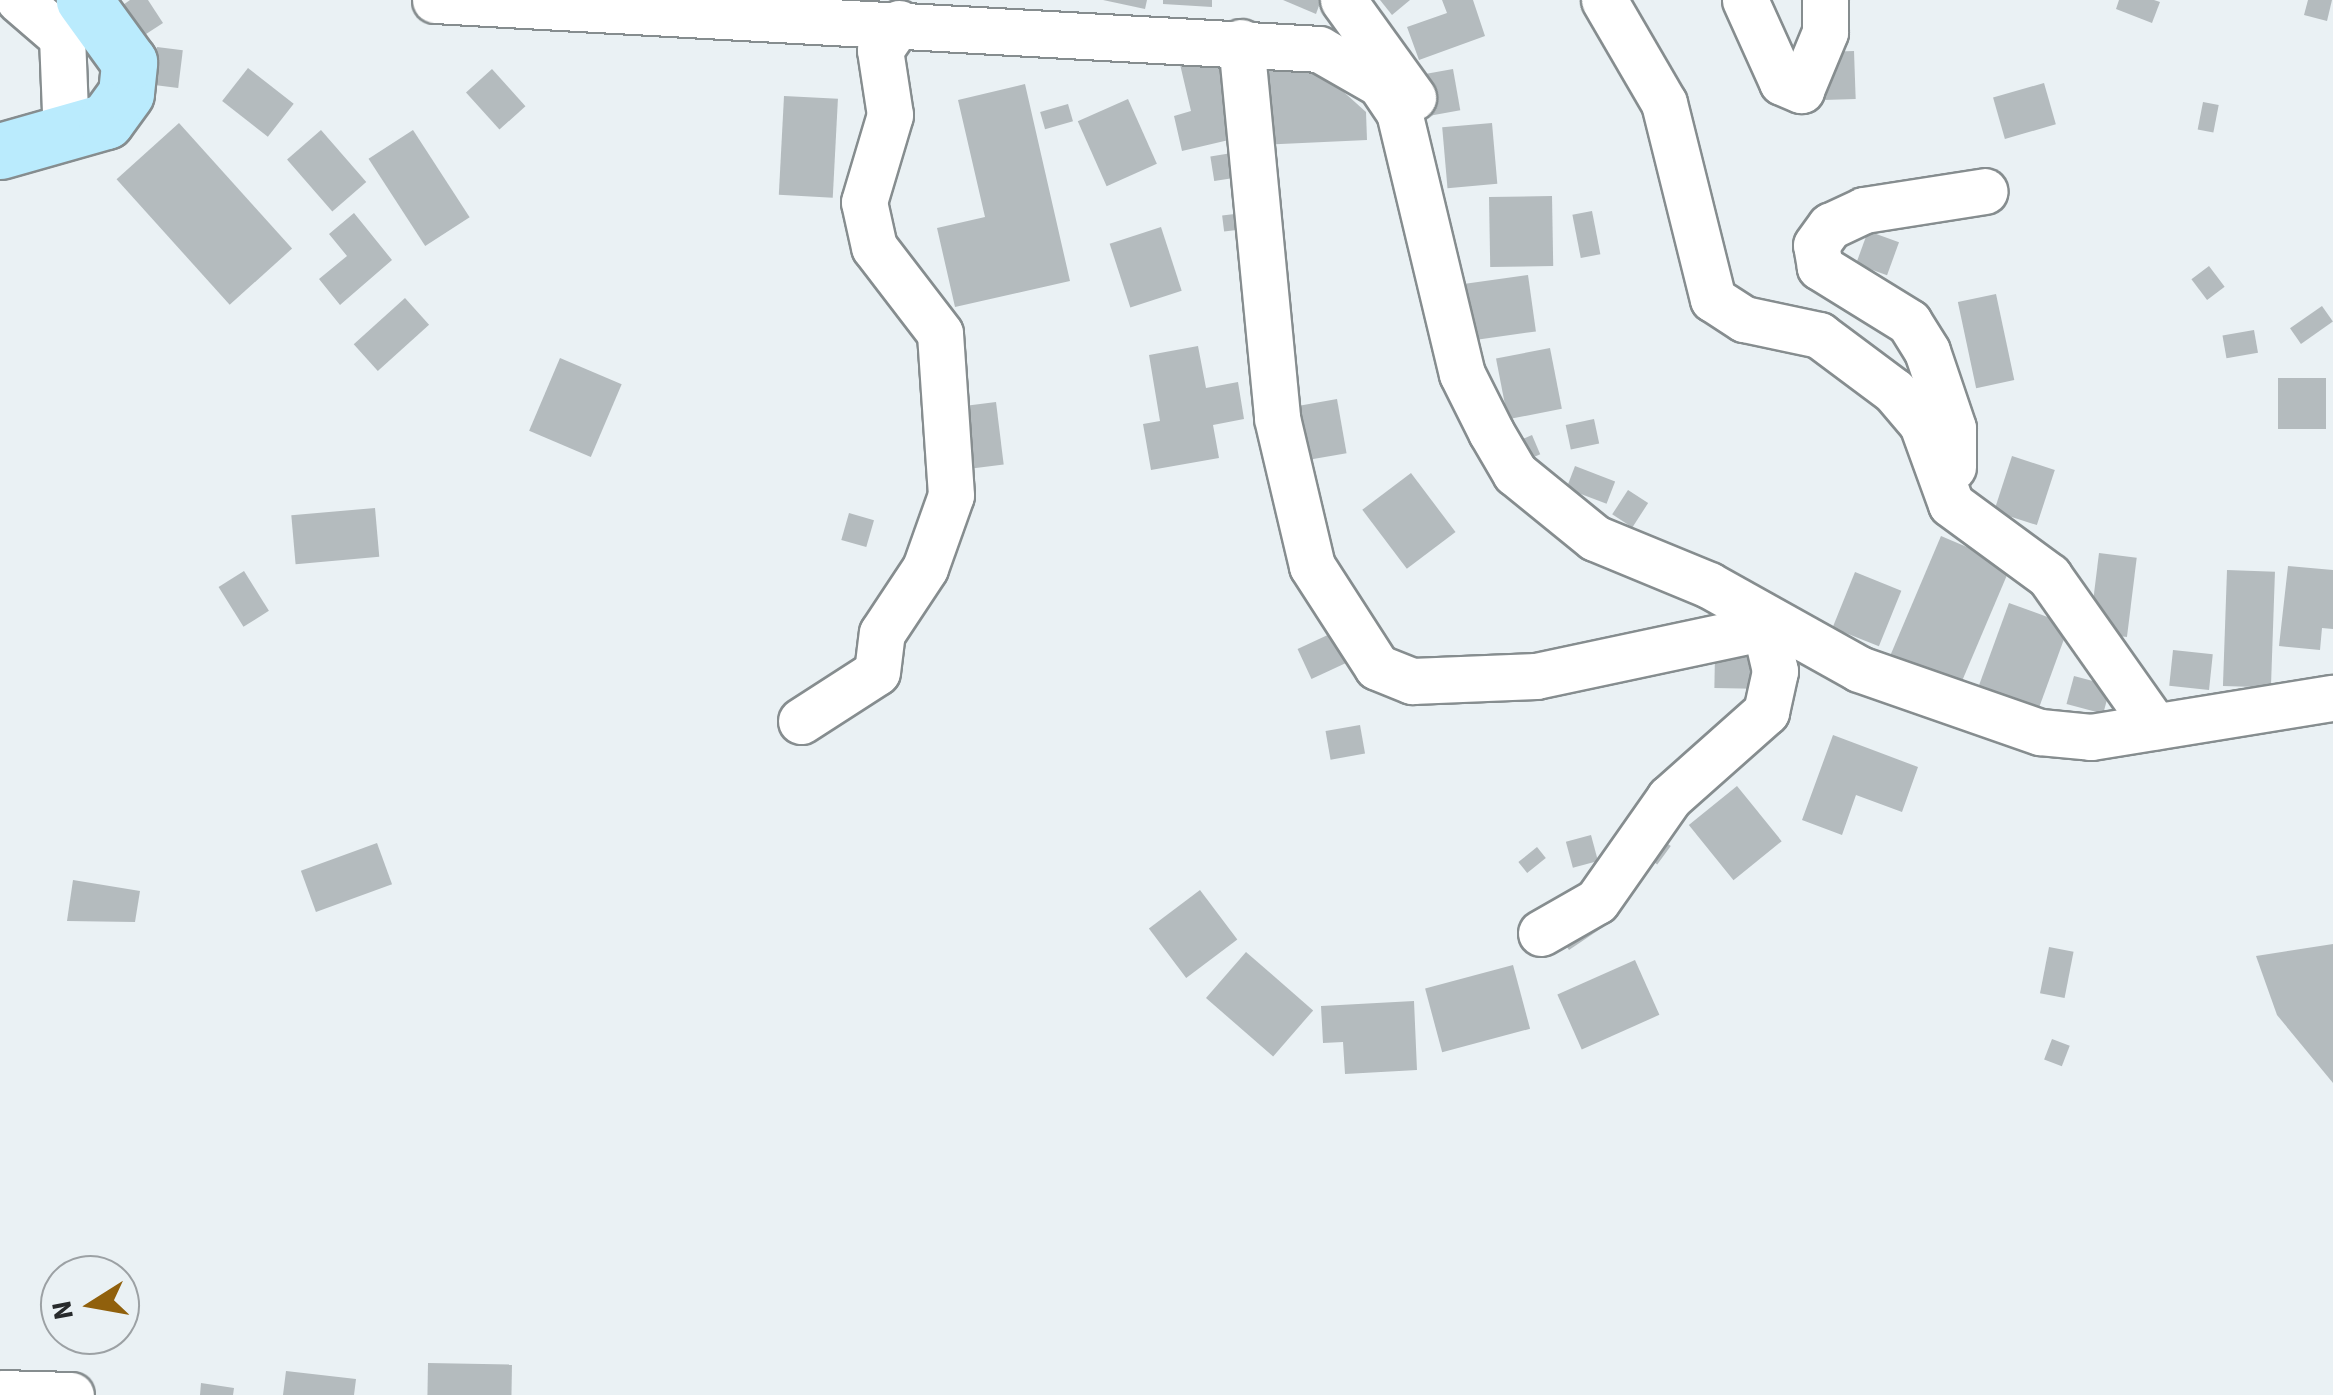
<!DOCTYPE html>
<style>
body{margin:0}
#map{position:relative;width:2333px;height:1395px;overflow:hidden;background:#eaf1f4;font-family:"Source Sans 3",sans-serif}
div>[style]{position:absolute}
.building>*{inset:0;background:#b4bbbe;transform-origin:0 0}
.roads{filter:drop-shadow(2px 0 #868d8f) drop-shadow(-2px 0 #868d8f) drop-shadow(0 2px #868d8f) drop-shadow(0 -2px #868d8f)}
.minor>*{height:45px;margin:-22.5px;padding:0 22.5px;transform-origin:22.5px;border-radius:22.5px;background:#fff}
.major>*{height:55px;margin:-27.5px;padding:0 27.5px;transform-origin:27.5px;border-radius:27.5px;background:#baebfd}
span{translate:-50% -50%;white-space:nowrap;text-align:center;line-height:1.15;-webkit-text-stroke:8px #eaf1f4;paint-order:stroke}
.north{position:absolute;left:40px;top:1255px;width:100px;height:100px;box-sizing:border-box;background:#eaf1f4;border:2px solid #9ca1a4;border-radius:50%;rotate:259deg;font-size:28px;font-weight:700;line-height:40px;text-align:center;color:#272a2b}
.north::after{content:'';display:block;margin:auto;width:35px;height:45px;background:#90600c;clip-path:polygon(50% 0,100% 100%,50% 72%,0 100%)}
</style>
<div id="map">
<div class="building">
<div style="clip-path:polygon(130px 0,148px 0,163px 23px,143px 36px,123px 5px)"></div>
<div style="clip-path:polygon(1103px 0,1147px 0,1145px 9px)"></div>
<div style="clip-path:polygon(1163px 0,1212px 0,1212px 7px,1163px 4px)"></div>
<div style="clip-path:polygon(1283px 0,1321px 0,1316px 14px)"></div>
<div style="clip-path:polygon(1380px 0,1410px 0,1392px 15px)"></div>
<div style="clip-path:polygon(1442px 0,1473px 0,1485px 36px,1419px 60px,1407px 27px,1447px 13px)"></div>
<div style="clip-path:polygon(2119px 0,2154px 0,2160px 2px,2152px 23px,2116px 9px)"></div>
<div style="clip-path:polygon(2308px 0,2332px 0,2327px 21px,2304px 15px)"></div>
<div style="left:157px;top:47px;width:26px;height:38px;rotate:7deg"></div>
<div style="clip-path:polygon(1224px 49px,1233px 139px,1182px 151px,1174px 116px,1191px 111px,1179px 60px)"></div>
<div style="left:1854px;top:51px;width:48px;height:32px;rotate:88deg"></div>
<div style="clip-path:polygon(1307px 59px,1366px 112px,1367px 140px,1261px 145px,1256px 61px)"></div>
<div style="left:248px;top:68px;width:58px;height:42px;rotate:38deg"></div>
<div style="left:492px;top:69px;width:50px;height:35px;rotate:48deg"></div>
<div style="left:1453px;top:69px;width:42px;height:31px;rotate:80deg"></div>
<div style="left:2044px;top:83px;width:43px;height:53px;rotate:74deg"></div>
<div style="clip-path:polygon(1025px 84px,1070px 281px,955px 307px,937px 228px,985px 217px,958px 100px)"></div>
<div style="left:784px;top:96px;width:54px;height:99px;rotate:3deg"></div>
<div style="left:1128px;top:99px;width:71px;height:55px;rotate:66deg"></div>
<div style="left:2203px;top:102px;width:16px;height:28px;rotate:11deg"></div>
<div style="left:1068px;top:104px;width:18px;height:29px;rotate:74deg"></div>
<div style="left:179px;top:123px;width:169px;height:84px;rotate:48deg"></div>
<div style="left:1492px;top:123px;width:61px;height:50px;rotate:85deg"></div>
<div style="left:321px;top:130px;width:69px;height:45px;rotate:49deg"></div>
<div style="left:413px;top:130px;width:104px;height:53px;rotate:57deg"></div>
<div style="left:1238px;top:152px;width:25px;height:28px;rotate:81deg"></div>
<div style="left:1552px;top:196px;width:70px;height:63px;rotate:89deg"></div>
<div style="left:1592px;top:211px;width:44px;height:20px;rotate:79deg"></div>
<div style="clip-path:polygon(354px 213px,392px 260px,340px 305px,319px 279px,347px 256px,329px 234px)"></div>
<div style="left:1243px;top:213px;width:16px;height:21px;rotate:83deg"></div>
<div style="left:1161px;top:227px;width:67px;height:54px;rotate:72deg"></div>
<div style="left:1868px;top:231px;width:33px;height:35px;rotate:20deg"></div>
<div style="left:2209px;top:266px;width:26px;height:22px;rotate:53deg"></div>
<div style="left:1528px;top:275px;width:57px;height:65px;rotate:82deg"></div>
<div style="left:1996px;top:294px;width:88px;height:39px;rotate:78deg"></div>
<div style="left:405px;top:298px;width:36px;height:69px;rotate:48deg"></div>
<div style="left:2322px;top:306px;width:19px;height:39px;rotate:55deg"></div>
<div style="left:2254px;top:330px;width:23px;height:32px;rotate:80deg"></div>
<div style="clip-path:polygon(1198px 346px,1206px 388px,1238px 382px,1244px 419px,1213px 425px,1219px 458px,1151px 470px,1143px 424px,1160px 421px,1149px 355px)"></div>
<div style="left:1550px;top:348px;width:62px;height:55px;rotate:79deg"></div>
<div style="left:560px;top:358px;width:67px;height:79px;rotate:23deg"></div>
<div style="left:2278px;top:378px;width:48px;height:51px"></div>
<div style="left:1337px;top:399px;width:55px;height:44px;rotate:80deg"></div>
<div style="left:996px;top:402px;width:63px;height:36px;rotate:83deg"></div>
<div style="left:1594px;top:419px;width:25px;height:29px;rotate:78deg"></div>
<div style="left:1532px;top:435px;width:21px;height:13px;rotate:67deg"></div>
<div style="left:2012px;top:456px;width:45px;height:58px;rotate:18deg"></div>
<div style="left:1575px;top:466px;width:43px;height:24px;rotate:21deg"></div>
<div style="left:1411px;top:473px;width:74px;height:61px;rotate:53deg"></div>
<div style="left:1628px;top:490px;width:24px;height:29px;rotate:33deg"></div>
<div style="left:375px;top:508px;width:49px;height:84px;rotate:85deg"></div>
<div style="left:849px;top:513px;width:26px;height:28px;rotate:16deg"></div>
<div style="left:1941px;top:536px;width:76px;height:132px;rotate:23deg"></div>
<div style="left:2099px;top:553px;width:38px;height:80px;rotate:7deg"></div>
<div style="clip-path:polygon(2288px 566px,2333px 570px,2333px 629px,2322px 628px,2320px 650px,2279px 646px)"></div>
<div style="left:2227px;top:570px;width:48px;height:116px;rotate:2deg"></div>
<div style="left:244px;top:571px;width:47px;height:30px;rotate:58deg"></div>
<div style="left:1855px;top:572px;width:50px;height:60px;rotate:22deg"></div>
<div style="left:2009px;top:603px;width:64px;height:90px;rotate:20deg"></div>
<div style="left:1332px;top:633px;width:33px;height:38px;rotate:65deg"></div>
<div style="left:2173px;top:650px;width:40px;height:36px;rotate:6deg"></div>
<div style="left:1715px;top:653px;width:39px;height:35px;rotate:1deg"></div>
<div style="left:2074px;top:676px;width:38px;height:29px;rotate:15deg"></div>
<div style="left:1360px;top:725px;width:29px;height:35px;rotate:80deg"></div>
<div style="clip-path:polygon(1833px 735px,1918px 767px,1902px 812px,1856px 795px,1842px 835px,1802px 820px)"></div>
<div style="left:1737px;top:786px;width:71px;height:62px;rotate:51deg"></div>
<div style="left:1591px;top:835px;width:27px;height:26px;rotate:75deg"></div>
<div style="left:1657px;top:836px;width:17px;height:23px;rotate:36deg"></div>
<div style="left:377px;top:843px;width:44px;height:81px;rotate:70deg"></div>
<div style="left:1537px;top:847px;width:14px;height:24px;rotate:51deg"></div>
<div style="clip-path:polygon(73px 880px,140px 891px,135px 922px,67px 921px)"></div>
<div style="left:1200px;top:890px;width:62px;height:64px;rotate:53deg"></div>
<div style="left:1596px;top:915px;width:14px;height:42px;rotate:56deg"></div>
<div style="clip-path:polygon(2333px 944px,2333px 1083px,2277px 1015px,2256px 956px)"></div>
<div style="left:2049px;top:947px;width:25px;height:47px;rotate:11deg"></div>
<div style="left:1246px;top:952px;width:89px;height:61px;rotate:41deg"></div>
<div style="left:1635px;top:960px;width:60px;height:85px;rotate:66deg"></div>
<div style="left:1513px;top:965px;width:66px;height:91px;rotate:75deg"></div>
<div style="clip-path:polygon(1414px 1001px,1417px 1070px,1345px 1074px,1343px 1042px,1323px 1043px,1321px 1006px)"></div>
<div style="left:2052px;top:1039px;width:19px;height:22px;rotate:21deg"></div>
<div style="left:428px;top:1363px;width:84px;height:32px;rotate:1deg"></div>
<div style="clip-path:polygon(286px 1371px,356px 1379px,354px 1395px,283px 1395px)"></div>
<div style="clip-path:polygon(201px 1383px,234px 1388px,233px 1395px,200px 1395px)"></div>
</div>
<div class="roads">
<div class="minor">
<div style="left:19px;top:0;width:57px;rotate:40.7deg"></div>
<div style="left:62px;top:37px;width:76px;rotate:87.7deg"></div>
<div style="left:65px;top:113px;width:25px;rotate:50deg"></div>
<div style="left:435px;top:0;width:885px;rotate:3.17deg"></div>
<div style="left:1319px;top:49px;width:70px;rotate:29.8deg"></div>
<div style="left:1380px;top:84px;width:34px;rotate:56deg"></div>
<div style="left:1399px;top:112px;width:269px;rotate:76.5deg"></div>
<div style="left:1462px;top:374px;width:65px;rotate:63.4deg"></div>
<div style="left:1491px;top:432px;width:48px;rotate:59.7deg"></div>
<div style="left:1515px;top:473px;width:103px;rotate:39.1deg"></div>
<div style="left:1595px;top:538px;width:123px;rotate:22.4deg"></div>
<div style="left:1709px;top:585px;width:172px;rotate:29.2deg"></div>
<div style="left:1859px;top:669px;width:192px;rotate:19.2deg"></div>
<div style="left:2040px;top:732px;width:51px;rotate:5.6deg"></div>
<div style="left:2091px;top:737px;width:245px;rotate:-9.2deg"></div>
<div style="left:1343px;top:0;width:120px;rotate:54.2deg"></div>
<div style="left:1604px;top:0;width:119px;rotate:59.8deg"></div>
<div style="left:1664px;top:103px;width:202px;rotate:76deg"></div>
<div style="left:1713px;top:299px;width:37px;rotate:33deg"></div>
<div style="left:1744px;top:319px;width:77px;rotate:12deg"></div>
<div style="left:1819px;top:335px;width:94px;rotate:36.7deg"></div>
<div style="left:1894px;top:391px;width:43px;rotate:49.7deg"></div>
<div style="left:1922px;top:424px;width:85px;rotate:70.1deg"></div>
<div style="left:1951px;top:504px;width:122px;rotate:36.3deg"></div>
<div style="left:2049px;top:576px;width:184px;rotate:54.8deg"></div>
<div style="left:1745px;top:0;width:90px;rotate:65.7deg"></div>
<div style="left:1782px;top:82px;width:21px;rotate:23deg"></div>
<div style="left:1801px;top:90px;width:63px;rotate:-67.5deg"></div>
<div style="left:1825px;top:32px;width:32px;rotate:-90deg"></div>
<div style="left:1241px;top:42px;width:378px;rotate:84.5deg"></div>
<div style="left:1277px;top:418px;width:152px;rotate:76.7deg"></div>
<div style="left:1312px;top:566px;width:120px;rotate:57.2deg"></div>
<div style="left:1377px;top:667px;width:38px;rotate:22deg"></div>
<div style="left:1412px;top:681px;width:124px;rotate:-2.3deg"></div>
<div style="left:1536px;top:676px;width:245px;rotate:-12deg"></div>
<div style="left:1953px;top:467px;width:39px;rotate:-90deg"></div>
<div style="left:1953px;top:428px;width:81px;rotate:-108.7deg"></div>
<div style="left:1927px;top:351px;width:34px;rotate:-122deg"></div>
<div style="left:1909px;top:322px;width:105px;rotate:-148.3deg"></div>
<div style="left:1820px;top:267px;width:22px;rotate:-100deg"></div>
<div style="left:1816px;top:245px;width:24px;rotate:-54deg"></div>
<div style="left:1830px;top:226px;width:38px;rotate:-25deg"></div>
<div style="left:1864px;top:210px;width:122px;rotate:-8.9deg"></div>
<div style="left:801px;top:721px;width:90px;rotate:-32.8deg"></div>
<div style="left:877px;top:672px;width:39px;rotate:-83deg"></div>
<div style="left:882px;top:633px;width:78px;rotate:-56.5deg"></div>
<div style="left:925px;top:568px;width:77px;rotate:-70.4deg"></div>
<div style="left:951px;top:495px;width:162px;rotate:-93.9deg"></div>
<div style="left:940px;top:333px;width:108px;rotate:-127.5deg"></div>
<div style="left:874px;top:247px;width:46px;rotate:-102.5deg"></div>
<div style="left:864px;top:202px;width:91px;rotate:-73.4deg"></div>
<div style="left:890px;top:115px;width:66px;rotate:-98.7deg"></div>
<div style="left:880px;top:50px;width:33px;rotate:-55deg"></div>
<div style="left:1541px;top:933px;width:64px;rotate:-29.7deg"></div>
<div style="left:1597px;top:901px;width:126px;rotate:-55deg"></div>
<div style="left:1669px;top:798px;width:130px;rotate:-41.6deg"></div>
<div style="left:1766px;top:712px;width:42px;rotate:-77.6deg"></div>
<div style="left:1775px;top:671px;width:44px;rotate:-103.1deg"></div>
<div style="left:0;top:1393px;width:71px;rotate:1.6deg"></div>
</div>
<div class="major">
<div style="left:0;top:151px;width:110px;rotate:-15.8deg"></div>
<div style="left:106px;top:121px;width:34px;rotate:-54deg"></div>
<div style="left:126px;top:93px;width:31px;rotate:-84deg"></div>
<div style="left:129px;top:62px;width:77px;rotate:-126deg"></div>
</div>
</div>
<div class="north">N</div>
</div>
